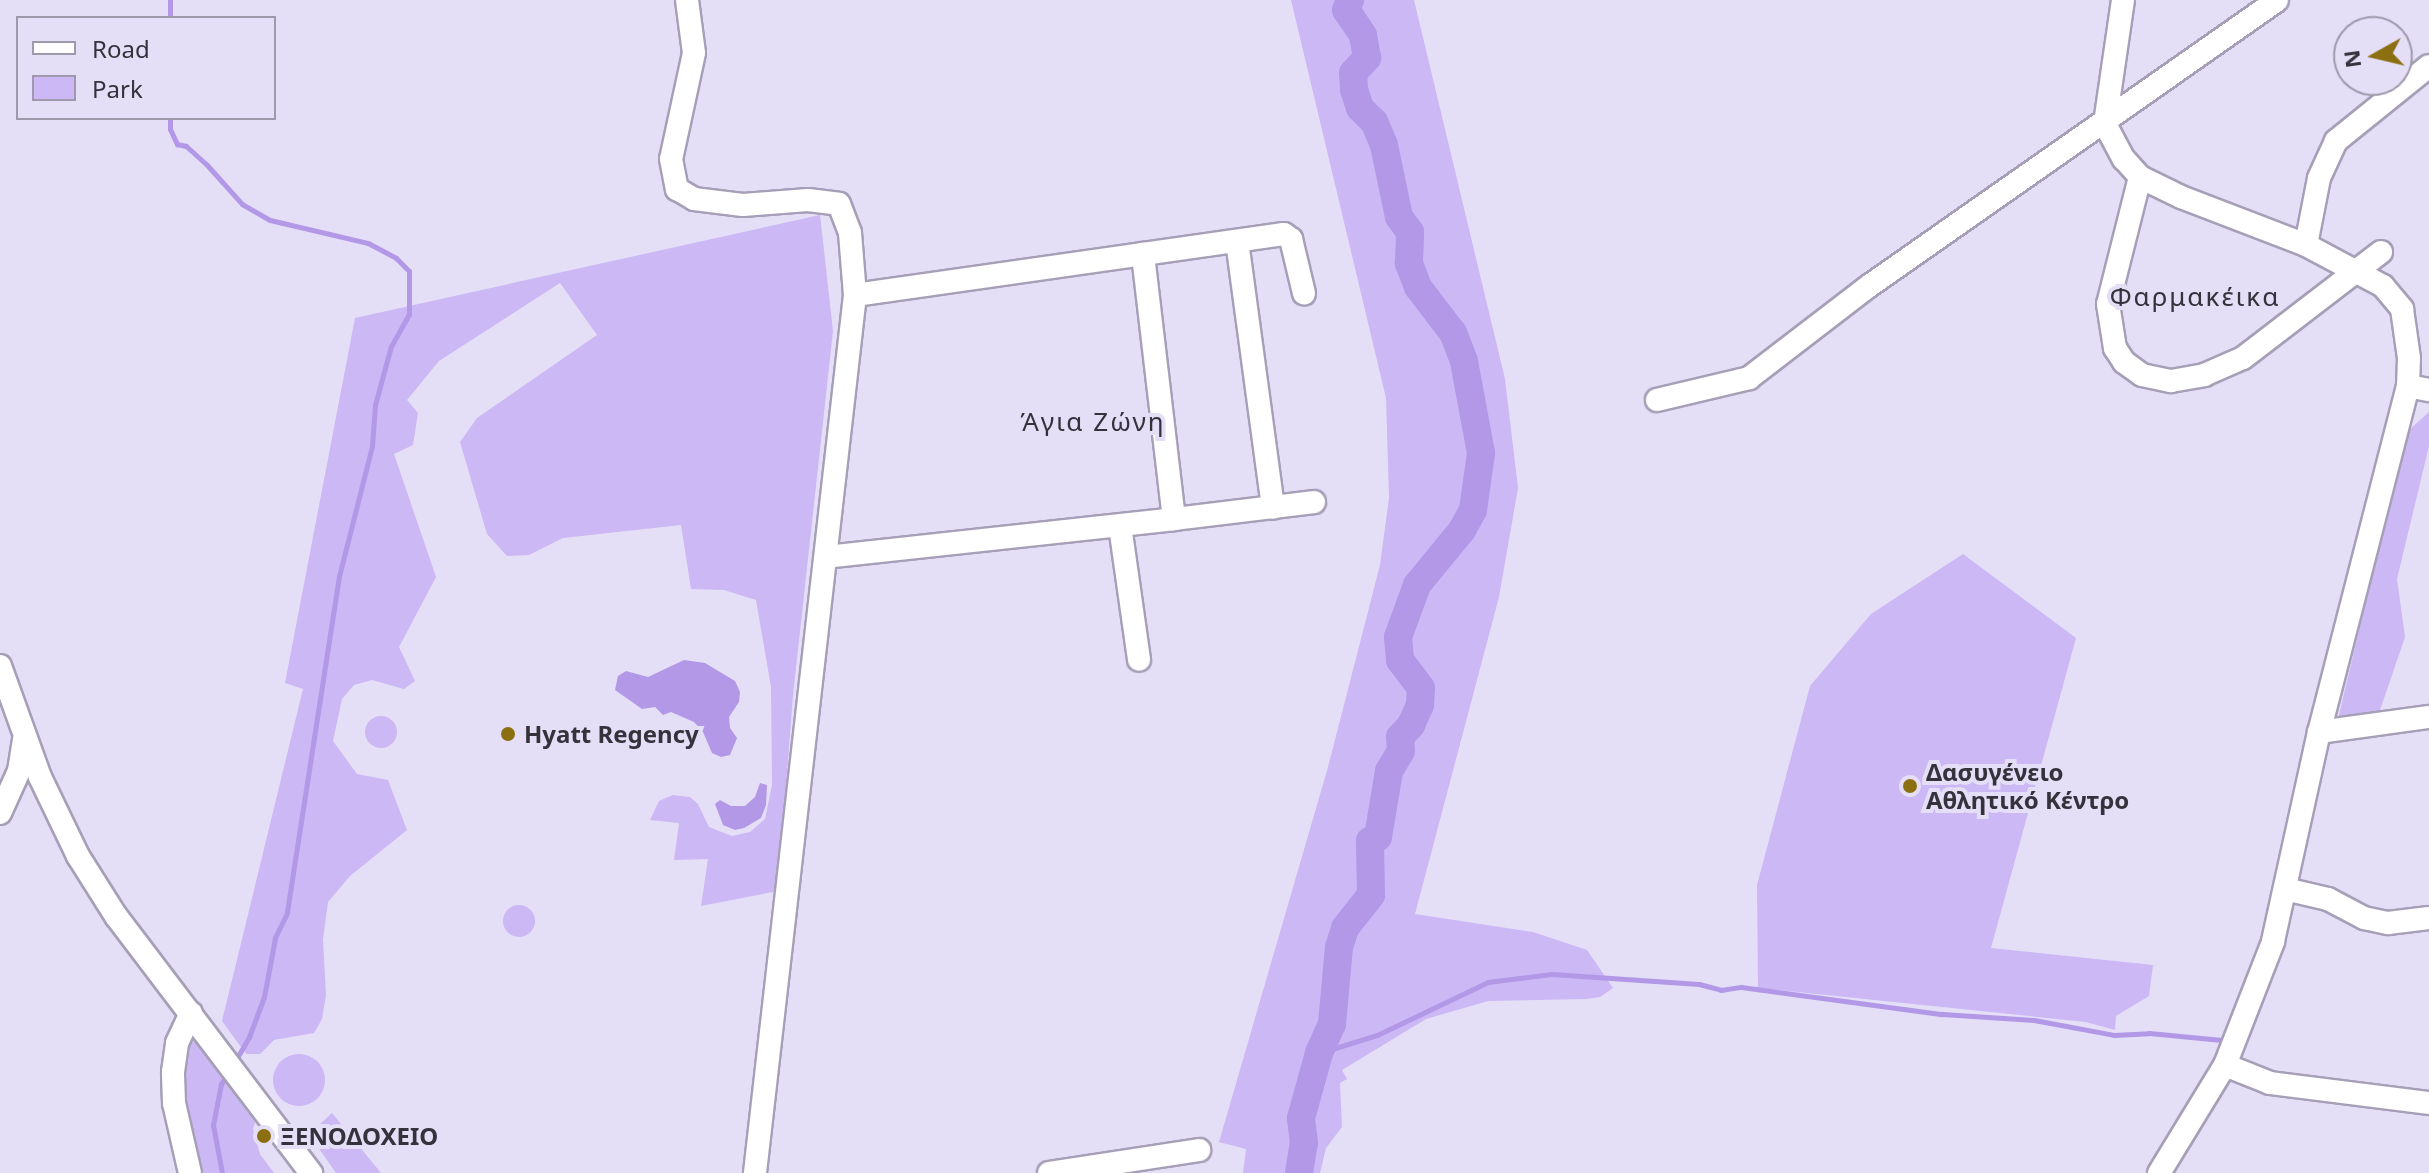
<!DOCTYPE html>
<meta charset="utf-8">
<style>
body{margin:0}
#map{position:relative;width:2429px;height:1173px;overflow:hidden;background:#e5def7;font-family:"Noto Sans",sans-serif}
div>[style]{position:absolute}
.green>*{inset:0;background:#cbb8f5}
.round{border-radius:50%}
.water>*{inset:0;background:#b298e7}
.stream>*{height:5px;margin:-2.5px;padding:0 2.5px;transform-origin:2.5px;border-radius:2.5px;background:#b298e7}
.river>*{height:28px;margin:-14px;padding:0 14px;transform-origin:14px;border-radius:14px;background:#b298e7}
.roads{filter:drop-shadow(2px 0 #a69fb7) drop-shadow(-2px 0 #a69fb7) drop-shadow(0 2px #a69fb7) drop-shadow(0 -2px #a69fb7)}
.minor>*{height:22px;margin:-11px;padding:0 11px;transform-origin:11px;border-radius:11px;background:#fff}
.dots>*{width:22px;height:22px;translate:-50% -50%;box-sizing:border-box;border:4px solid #e5def7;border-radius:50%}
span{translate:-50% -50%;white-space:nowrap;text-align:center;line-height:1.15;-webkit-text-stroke:8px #e5def7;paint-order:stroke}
.poi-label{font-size:24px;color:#35323c;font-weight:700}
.left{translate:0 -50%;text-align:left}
.neighbourhood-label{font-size:26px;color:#35323c;letter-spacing:2px}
.legend{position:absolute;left:16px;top:16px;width:260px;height:104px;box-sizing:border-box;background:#e5def7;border:2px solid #9f99ac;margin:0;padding:10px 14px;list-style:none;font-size:24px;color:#35323c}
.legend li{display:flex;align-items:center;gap:16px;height:40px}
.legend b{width:40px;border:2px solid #9f99ac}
.north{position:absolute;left:2333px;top:16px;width:80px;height:80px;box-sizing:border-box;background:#e5def7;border:2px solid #9f99ac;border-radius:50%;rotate:262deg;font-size:22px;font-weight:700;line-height:32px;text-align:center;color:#35323c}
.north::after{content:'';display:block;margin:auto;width:28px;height:36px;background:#8c6f11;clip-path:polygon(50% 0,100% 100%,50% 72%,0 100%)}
</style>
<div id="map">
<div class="green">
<div style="clip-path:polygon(1291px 0,1414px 0,1505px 379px,1518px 488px,1499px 597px,1415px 914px,1533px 932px,1587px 950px,1613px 988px,1600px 997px,1587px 999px,1488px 1001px,1426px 1019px,1342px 1070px,1347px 1079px,1340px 1083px,1342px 1127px,1326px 1148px,1320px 1173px,1243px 1173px,1246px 1149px,1219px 1142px,1328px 767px,1380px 565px,1389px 498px,1386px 398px)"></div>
<div style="clip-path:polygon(820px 215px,833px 331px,793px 695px,778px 891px,701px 906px,708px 859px,674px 860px,679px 823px,650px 820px,659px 801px,673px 795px,690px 797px,698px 804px,709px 827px,732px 836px,750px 832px,765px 819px,772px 785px,771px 687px,756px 600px,724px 590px,691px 589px,681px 525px,563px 538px,529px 555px,507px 556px,487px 534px,460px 442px,477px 418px,597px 335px,560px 283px,439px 361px,407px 400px,418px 413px,413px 445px,394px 454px,436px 577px,399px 647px,415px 681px,404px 689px,372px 680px,354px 685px,342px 699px,333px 741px,357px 774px,388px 780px,407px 830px,350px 876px,328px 902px,323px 939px,326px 995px,322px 1019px,314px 1033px,274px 1040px,260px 1054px,246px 1054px,222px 1021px,303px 689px,285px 683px,355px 318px)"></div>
<div style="clip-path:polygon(2429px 412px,2429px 446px,2397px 579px,2405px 637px,2379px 713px,2338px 719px,2403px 446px,2409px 430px)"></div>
<div style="clip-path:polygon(1963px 554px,2076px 638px,1991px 948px,2153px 965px,2149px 996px,2116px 1016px,2115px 1030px,2086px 1022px,1758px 988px,1757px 885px,1810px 686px,1871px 614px)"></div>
<div class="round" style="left:365px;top:716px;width:32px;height:32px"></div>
<div class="round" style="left:503px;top:905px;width:32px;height:32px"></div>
<div style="clip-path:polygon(194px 1041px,255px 1122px,253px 1129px,260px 1154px,274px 1173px,198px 1173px,178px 1105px,179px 1054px)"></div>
<div class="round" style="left:273px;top:1054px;width:52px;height:52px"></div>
<div style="clip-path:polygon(332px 1113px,381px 1173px,336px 1173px,313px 1140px,317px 1127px)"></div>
</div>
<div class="water">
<div style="clip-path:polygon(684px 660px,705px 663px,735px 681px,740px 692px,739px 702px,729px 717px,730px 728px,737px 738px,730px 755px,721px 757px,712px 753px,703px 732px,694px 722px,671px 712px,663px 715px,655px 707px,642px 709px,615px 690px,618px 676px,626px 671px,648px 677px)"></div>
<div style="clip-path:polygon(760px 783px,767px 785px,766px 805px,761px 818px,744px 828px,735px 830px,723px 825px,715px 804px,720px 800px,731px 806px,745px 806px,755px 797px)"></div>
</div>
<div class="stream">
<div style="left:170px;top:0;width:18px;rotate:90deg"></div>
<div style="left:170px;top:118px;width:11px;rotate:90deg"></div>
<div style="left:170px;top:129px;width:17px;rotate:65deg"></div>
<div style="left:177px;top:144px;width:9px;rotate:13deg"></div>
<div style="left:186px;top:146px;width:28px;rotate:42deg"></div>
<div style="left:207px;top:165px;width:52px;rotate:48.1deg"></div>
<div style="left:242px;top:204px;width:32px;rotate:30deg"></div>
<div style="left:270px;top:220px;width:101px;rotate:13.2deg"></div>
<div style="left:368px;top:243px;width:32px;rotate:28deg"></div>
<div style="left:396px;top:258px;width:18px;rotate:45deg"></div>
<div style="left:409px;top:271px;width:43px;rotate:90deg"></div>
<div style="left:409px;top:314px;width:37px;rotate:119deg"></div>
<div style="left:391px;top:346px;width:61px;rotate:105.2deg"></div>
<div style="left:375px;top:405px;width:41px;rotate:94.2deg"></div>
<div style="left:372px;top:446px;width:134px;rotate:104.2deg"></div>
<div style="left:339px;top:576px;width:341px;rotate:98.8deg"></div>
<div style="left:287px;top:913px;width:28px;rotate:116deg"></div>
<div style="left:275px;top:938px;width:60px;rotate:100.6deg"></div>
<div style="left:264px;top:997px;width:43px;rotate:110.6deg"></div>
<div style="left:249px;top:1037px;width:30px;rotate:120deg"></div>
<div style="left:1319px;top:1053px;width:61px;rotate:-17.2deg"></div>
<div style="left:1377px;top:1035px;width:123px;rotate:-25.5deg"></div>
<div style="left:1488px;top:982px;width:64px;rotate:-7.1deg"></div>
<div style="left:1552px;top:974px;width:147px;rotate:3.9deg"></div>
<div style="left:1699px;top:984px;width:23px;rotate:15deg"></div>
<div style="left:1721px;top:990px;width:20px;rotate:-9deg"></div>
<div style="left:1741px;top:987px;width:203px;rotate:7.7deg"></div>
<div style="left:1942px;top:1014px;width:92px;rotate:3.7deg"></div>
<div style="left:2034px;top:1020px;width:81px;rotate:10.6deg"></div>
<div style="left:2114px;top:1035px;width:35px;rotate:-3deg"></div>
<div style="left:2149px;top:1033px;width:73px;rotate:5.5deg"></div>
<div style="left:222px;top:1173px;width:49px;rotate:-100.6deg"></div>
<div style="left:213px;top:1125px;width:42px;rotate:-79deg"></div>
<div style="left:221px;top:1084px;width:11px;rotate:-56deg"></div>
</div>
<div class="river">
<div style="left:1299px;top:1173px;width:30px;rotate:-81deg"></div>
<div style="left:1304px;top:1143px;width:25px;rotate:-97deg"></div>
<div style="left:1301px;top:1118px;width:67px;rotate:-74.5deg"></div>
<div style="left:1319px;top:1053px;width:32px;rotate:-66deg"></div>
<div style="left:1332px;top:1024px;width:77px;rotate:-84.8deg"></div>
<div style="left:1339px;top:947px;width:20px;rotate:-72deg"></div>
<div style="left:1345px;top:928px;width:42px;rotate:-51.8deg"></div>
<div style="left:1371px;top:895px;width:54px;rotate:-91.1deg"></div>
<div style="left:1370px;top:841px;width:9px;rotate:-27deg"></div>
<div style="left:1378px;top:837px;width:67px;rotate:-80.5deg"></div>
<div style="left:1389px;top:771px;width:23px;rotate:-59deg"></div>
<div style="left:1401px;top:751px;width:14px;rotate:-94deg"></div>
<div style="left:1400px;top:737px;width:16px;rotate:-47deg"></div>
<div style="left:1411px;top:725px;width:22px;rotate:-66deg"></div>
<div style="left:1420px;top:705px;width:17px;rotate:-87deg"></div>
<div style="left:1421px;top:688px;width:35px;rotate:-127deg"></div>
<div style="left:1400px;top:660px;width:23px;rotate:-95deg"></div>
<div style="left:1398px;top:637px;width:55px;rotate:-69.9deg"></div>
<div style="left:1417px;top:585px;width:71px;rotate:-50.7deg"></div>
<div style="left:1462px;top:530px;width:23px;rotate:-61deg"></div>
<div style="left:1473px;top:510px;width:58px;rotate:-82deg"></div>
<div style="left:1481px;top:453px;width:94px;rotate:-100.5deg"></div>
<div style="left:1464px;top:361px;width:30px;rotate:-111deg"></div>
<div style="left:1453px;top:333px;width:58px;rotate:-127.3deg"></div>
<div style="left:1418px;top:287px;width:26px;rotate:-111deg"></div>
<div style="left:1409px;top:263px;width:31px;rotate:-88deg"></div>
<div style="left:1410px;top:232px;width:19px;rotate:-126deg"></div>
<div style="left:1399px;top:217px;width:74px;rotate:-101.8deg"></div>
<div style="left:1384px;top:145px;width:25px;rotate:-113deg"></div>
<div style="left:1374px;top:122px;width:20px;rotate:-135deg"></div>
<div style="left:1360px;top:108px;width:19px;rotate:-108deg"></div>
<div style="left:1354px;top:90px;width:17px;rotate:-93deg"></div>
<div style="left:1353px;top:73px;width:21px;rotate:-47deg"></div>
<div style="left:1367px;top:58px;width:23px;rotate:-100deg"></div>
<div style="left:1363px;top:35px;width:30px;rotate:-124deg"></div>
<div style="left:1346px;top:10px;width:11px;rotate:-68deg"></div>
</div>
<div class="roads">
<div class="minor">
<div style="left:687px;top:0;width:53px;rotate:82.5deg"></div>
<div style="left:694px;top:53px;width:108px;rotate:102.2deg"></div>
<div style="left:671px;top:159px;width:31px;rotate:79deg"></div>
<div style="left:677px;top:189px;width:20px;rotate:30deg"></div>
<div style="left:694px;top:199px;width:49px;rotate:7deg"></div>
<div style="left:743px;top:205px;width:65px;rotate:-4.4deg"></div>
<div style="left:808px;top:200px;width:31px;rotate:7deg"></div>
<div style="left:839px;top:204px;width:31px;rotate:69deg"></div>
<div style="left:850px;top:233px;width:62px;rotate:85.4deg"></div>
<div style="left:855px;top:295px;width:884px;rotate:96.5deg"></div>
<div style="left:2123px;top:0;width:125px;rotate:98.3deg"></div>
<div style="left:2105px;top:124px;width:40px;rotate:62deg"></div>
<div style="left:2124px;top:159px;width:24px;rotate:48deg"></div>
<div style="left:2140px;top:177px;width:46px;rotate:26deg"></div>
<div style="left:2181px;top:197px;width:134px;rotate:21deg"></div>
<div style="left:2306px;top:245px;width:87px;rotate:28deg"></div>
<div style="left:2383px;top:286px;width:30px;rotate:50deg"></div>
<div style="left:2402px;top:309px;width:49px;rotate:81.9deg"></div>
<div style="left:2409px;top:358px;width:28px;rotate:92deg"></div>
<div style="left:2408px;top:386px;width:357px;rotate:104.4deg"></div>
<div style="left:2319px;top:732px;width:215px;rotate:102.4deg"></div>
<div style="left:2273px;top:942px;width:132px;rotate:111.3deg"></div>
<div style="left:2225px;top:1065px;width:127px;rotate:121.4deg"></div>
<div style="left:2140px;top:177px;width:131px;rotate:104.1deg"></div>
<div style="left:2108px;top:304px;width:45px;rotate:81deg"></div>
<div style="left:2115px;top:348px;width:17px;rotate:57deg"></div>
<div style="left:2124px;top:362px;width:22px;rotate:36deg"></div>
<div style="left:2142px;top:375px;width:30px;rotate:12deg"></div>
<div style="left:2171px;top:381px;width:34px;rotate:-10deg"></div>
<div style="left:2204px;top:375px;width:43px;rotate:-23.6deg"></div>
<div style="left:2243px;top:358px;width:174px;rotate:-37.5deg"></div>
<div style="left:1237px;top:241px;width:269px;rotate:82.3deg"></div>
<div style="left:2306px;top:245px;width:68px;rotate:-79deg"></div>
<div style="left:2319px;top:178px;width:41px;rotate:-65.3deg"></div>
<div style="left:2336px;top:141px;width:119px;rotate:-38.9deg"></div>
<div style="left:855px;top:295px;width:433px;rotate:-8.1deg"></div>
<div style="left:1284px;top:234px;width:9px;rotate:36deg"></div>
<div style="left:1291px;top:239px;width:56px;rotate:76.5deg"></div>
<div style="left:2408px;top:386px;width:21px;rotate:11deg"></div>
<div style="left:1657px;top:400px;width:95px;rotate:-13.4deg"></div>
<div style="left:1749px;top:378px;width:151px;rotate:-37.5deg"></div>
<div style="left:1869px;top:286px;width:498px;rotate:-35deg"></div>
<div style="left:1174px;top:519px;width:141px;rotate:-6.9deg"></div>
<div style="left:1120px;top:526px;width:135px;rotate:81.9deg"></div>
<div style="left:826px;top:557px;width:350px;rotate:-6.2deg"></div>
<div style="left:1174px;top:519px;width:267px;rotate:-96.7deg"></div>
<div style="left:0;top:666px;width:118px;rotate:70.2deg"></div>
<div style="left:40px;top:777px;width:88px;rotate:64.3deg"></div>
<div style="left:78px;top:856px;width:71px;rotate:57.7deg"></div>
<div style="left:116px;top:916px;width:323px;rotate:52.8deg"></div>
<div style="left:2319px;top:732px;width:111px;rotate:-7.8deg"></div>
<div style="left:0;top:813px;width:46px;rotate:-65.7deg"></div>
<div style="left:19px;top:771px;width:31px;rotate:-81deg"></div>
<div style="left:2285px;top:889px;width:44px;rotate:13.1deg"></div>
<div style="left:2328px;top:899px;width:41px;rotate:27.8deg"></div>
<div style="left:2364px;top:918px;width:25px;rotate:12deg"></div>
<div style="left:2388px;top:923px;width:41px;rotate:-7deg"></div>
<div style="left:2225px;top:1065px;width:48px;rotate:21.8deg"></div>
<div style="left:2270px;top:1083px;width:160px;rotate:7.2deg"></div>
<div style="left:190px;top:1173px;width:72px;rotate:-102.9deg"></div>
<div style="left:174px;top:1103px;width:31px;rotate:-92deg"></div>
<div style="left:173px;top:1072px;width:29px;rotate:-82deg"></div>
<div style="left:177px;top:1043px;width:33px;rotate:-65deg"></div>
<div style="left:1049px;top:1173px;width:152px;rotate:-8.7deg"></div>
</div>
</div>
<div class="dots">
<div style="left:508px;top:734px;background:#8c6f11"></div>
<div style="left:1910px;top:786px;background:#8c6f11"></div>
<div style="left:264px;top:1136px;background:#8c6f11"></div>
</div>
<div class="poi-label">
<span class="left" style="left:524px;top:734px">Hyatt Regency</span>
<span class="left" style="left:1926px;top:786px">Δασυγένειο<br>Αθλητικό Κέντρο</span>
<span class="left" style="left:280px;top:1136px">ΞΕΝΟΔΟΧΕΙΟ</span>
</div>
<div class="neighbourhood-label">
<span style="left:2195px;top:297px">Φαρμακέικα</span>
<span style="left:1093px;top:422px">Άγια Ζώνη</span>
</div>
<ul class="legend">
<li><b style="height:10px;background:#fff"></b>Road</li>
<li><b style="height:22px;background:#cbb8f5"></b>Park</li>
</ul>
<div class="north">N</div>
</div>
